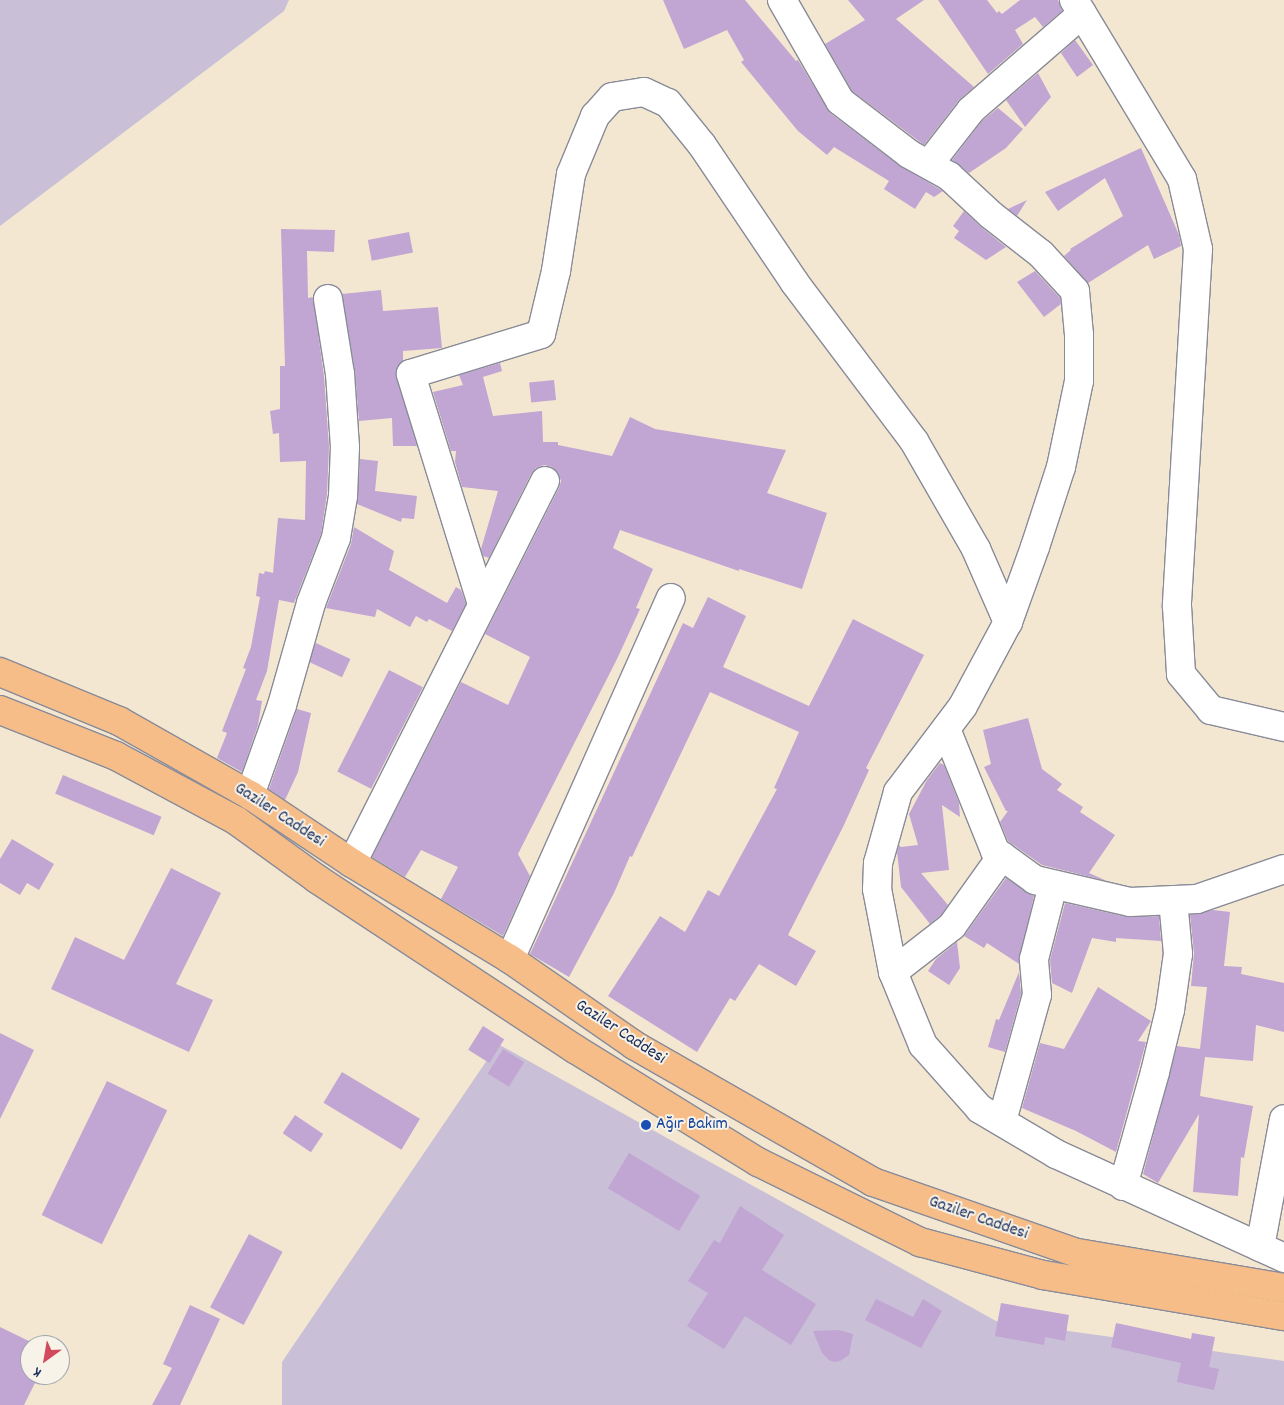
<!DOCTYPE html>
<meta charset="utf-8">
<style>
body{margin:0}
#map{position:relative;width:1284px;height:1405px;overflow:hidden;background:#f4e7d1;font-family:Dekko,sans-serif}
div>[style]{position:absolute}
.industrial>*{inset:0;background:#c9bfd7}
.building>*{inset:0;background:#c1a5d3;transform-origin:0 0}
.roads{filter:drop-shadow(1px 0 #888b98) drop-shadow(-1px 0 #888b98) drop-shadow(0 1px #888b98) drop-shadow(0 -1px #888b98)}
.minor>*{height:28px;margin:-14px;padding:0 14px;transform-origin:14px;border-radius:14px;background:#fff}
.major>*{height:28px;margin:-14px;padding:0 14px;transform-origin:14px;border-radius:14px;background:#f7bd88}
.dots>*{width:14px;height:14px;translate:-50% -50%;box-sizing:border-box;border:2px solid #f7f3e8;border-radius:50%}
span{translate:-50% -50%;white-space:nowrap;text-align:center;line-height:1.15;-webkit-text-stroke:4px #f7f3e8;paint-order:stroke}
.street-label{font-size:18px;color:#1b2f5e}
.transit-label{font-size:18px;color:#164399}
.left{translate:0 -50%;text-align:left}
.north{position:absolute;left:20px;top:1335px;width:50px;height:50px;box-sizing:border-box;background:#f7f3e8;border:1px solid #9fa5b1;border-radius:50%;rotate:212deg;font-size:14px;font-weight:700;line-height:20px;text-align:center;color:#1b2f5e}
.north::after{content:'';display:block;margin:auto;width:18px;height:22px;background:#d1495b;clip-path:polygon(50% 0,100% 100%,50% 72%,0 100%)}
</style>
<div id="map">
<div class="industrial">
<div style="clip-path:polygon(0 0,289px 0,284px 11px,0 226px)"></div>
<div style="clip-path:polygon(498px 1044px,996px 1321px,1284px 1361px,1284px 1405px,282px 1405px,282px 1362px)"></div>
</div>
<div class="building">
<div style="clip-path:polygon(663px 0,745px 0,796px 61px,798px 60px,830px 113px,900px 166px,943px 191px,934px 197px,926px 192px,915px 209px,884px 189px,889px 181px,834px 147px,827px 155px,798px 131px,741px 62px,744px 60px,727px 30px,684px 49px)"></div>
<div style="clip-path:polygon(848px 0,924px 0,896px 19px,974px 87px,959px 100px,924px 145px,852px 91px,825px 44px,865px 20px)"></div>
<div style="clip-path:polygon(938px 0,987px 0,997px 13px,999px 11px,1002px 14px,1020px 0,1058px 0,1062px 11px,1043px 27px,1035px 17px,1015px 30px,1023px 44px,988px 74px)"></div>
<div style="clip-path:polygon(1075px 40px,1093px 65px,1077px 77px,1061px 53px)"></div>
<div style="clip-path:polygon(1038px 73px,1051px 97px,1025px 127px,1006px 100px)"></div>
<div style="clip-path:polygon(998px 108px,1023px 129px,1006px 148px,969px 173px,952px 160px,982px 121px)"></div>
<div style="clip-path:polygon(1141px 148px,1179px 235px,1181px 246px,1154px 259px,1148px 245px,1088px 283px,1064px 256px,1071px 250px,1070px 249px,1123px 216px,1105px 178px,1058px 211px,1045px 192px)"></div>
<div style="clip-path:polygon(1027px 200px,1017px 216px,1008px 209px)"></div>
<div style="clip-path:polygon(964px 211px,981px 227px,1006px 247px,986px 260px,954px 238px,959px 231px,953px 226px)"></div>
<div style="clip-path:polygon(281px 229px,335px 230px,334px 252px,307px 251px,308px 298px,313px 297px,324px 376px,329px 447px,327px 494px,321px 534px,294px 603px,279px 600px,267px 671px,256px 700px,262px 701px,258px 725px,242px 772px,217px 758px,227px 733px,222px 731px,246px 669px,243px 668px,251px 647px,260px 597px,256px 596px,259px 573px,264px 574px,265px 571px,273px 573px,278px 518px,305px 520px,306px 461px,280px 462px,279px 433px,273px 434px,270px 411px,280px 409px,280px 366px,285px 366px)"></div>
<div style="left:409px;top:232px;width:21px;height:42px;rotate:79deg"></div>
<div style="clip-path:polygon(1035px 271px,1060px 298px,1061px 304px,1044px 317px,1017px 282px)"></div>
<div style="clip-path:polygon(381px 290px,383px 311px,438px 307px,442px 348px,403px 351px,403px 361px,396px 371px,417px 446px,393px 446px,392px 418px,359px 421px,355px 372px,342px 294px)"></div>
<div style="clip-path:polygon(500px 363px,502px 371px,483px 377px,493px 416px,542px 411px,543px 442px,558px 442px,558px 445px,612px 456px,630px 417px,655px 429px,786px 450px,767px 493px,827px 513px,802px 589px,739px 569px,739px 571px,620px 530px,613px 548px,653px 569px,636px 608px,640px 609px,617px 659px,518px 854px,530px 876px,503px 936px,441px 899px,458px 867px,421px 850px,405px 877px,372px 857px,461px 682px,508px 705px,530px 657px,485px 634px,559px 488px,561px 481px,558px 473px,552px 467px,544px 465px,536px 468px,531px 474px,489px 558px,483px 556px,481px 549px,498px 491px,462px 487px,455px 462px,456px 451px,451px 451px,433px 392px,463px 385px,459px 375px)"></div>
<div style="left:554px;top:380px;width:20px;height:25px;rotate:84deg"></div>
<div style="clip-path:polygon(360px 459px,378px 461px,375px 491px,417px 496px,414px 519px,402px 518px,401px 522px,357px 504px)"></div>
<div style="clip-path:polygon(354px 527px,394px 551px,389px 570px,447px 603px,456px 587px,461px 590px,466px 604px,452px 631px,429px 619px,427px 622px,416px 616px,410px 627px,377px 609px,375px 617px,326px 608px,351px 544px)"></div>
<div style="clip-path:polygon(708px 597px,746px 616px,723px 667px,809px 706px,853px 619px,924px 655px,866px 768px,869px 770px,843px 827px,788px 935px,816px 951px,796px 986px,759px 964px,735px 1001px,730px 998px,697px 1052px,608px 996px,660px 916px,685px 932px,708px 890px,719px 896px,777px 789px,774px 788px,799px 732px,710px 692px,632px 857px,630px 856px,614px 893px,569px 977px,530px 954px,683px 623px,693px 628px)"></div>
<div style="left:316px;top:643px;width:38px;height:20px;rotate:25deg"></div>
<div style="left:389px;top:670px;width:38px;height:114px;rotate:27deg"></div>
<div style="clip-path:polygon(297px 709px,311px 713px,298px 772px,285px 800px,269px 789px)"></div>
<div style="clip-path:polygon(1028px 718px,1042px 769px,1062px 784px,1057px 790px,1083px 807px,1080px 812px,1115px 835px,1089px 873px,1107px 881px,1042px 865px,1008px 841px,1000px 822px,1008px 811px,1006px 811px,984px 767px,991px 764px,983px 730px)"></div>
<div style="clip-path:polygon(940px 763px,944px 765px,959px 803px,960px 817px,942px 805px,949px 870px,921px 873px,948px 905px,941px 915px,930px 924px,901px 887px,897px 852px,899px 845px,901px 847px,918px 845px,909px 814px,927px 780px)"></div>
<div style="left:63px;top:775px;width:107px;height:20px;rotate:23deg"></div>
<div style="clip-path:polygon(12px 839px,54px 864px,39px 890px,27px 883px,20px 895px,0 883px,0 859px)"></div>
<div style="clip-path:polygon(171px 868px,221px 893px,176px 984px,213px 1000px,189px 1052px,51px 989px,75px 937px,124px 960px)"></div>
<div style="clip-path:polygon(1006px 878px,1034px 896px,1019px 964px,987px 943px,984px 948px,964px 936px)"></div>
<div style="clip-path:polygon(1065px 903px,1127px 917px,1159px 916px,1161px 941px,1116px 938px,1116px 942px,1092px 938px,1072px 993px,1052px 983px,1050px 960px)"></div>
<div style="clip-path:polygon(1213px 910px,1230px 912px,1224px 966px,1242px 967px,1241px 974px,1284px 983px,1284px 1032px,1256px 1025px,1253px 1061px,1205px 1057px,1200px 1096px,1253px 1106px,1244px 1158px,1241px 1157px,1238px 1196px,1193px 1192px,1199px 1114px,1158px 1183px,1143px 1174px,1177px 1046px,1200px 1049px,1207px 987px,1191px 986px,1194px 953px,1190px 915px)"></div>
<div style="clip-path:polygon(957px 942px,960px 968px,949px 985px,928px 971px,936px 959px)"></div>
<div style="clip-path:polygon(1019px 972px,1021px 994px,1005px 1052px,988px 1047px,996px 1019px,999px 1020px)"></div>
<div style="clip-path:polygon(1098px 987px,1151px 1021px,1138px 1041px,1146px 1042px,1116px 1152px,1076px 1131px,1022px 1108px,1040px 1043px,1064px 1049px)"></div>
<div style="left:483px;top:1026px;width:25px;height:28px;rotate:32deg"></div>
<div style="clip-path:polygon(0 1033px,34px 1050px,0 1119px)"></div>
<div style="left:503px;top:1049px;width:25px;height:29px;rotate:32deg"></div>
<div style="left:342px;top:1072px;width:91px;height:36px;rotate:31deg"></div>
<div style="left:107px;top:1081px;width:67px;height:149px;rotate:26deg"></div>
<div style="left:295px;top:1115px;width:34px;height:22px;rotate:34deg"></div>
<div style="left:629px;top:1153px;width:83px;height:41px;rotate:31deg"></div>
<div style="clip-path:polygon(740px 1206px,784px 1235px,762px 1270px,816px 1304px,791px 1345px,745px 1316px,724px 1349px,687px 1326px,708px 1293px,688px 1281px,714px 1240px,720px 1243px)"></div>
<div style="left:249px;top:1234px;width:38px;height:83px;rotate:28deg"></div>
<div style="clip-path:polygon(876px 1299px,913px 1317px,923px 1299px,942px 1311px,921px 1348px,865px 1320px)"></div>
<div style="clip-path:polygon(1001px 1303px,1069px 1315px,1065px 1341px,1045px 1337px,1044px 1345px,995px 1336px)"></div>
<div style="clip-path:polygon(190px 1305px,220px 1319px,180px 1405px,152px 1405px,172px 1368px,163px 1364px)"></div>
<div style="clip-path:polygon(1116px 1323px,1191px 1339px,1192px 1333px,1215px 1337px,1209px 1367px,1219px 1369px,1214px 1390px,1177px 1382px,1181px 1363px,1111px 1347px)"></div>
<div style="clip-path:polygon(0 1327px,37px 1345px,30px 1345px,30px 1375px,39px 1375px,24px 1405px,0 1405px)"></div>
<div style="clip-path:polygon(838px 1330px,853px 1334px,849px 1355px,840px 1361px,834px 1362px,829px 1360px,822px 1353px,813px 1331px)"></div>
</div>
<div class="roads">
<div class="minor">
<div style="left:782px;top:0;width:116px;rotate:60.1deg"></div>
<div style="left:840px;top:101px;width:87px;rotate:37.5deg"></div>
<div style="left:909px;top:154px;width:46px;rotate:28.8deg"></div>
<div style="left:949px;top:176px;width:57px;rotate:42.9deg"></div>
<div style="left:991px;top:215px;width:63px;rotate:38deg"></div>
<div style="left:1041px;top:254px;width:50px;rotate:47.4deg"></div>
<div style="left:1075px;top:291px;width:44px;rotate:84.8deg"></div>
<div style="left:1079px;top:335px;width:46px;rotate:90deg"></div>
<div style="left:1079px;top:381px;width:88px;rotate:101.8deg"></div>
<div style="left:1061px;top:467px;width:84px;rotate:108deg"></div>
<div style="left:1035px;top:547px;width:80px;rotate:109.8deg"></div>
<div style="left:1008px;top:622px;width:95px;rotate:118.2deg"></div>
<div style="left:963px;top:706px;width:108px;rotate:127.1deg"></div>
<div style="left:898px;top:792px;width:74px;rotate:105.7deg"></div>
<div style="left:878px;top:863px;width:26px;rotate:92deg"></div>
<div style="left:877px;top:889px;width:85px;rotate:79.1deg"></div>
<div style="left:893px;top:972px;width:79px;rotate:67.7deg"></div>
<div style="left:923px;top:1045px;width:86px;rotate:48.3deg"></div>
<div style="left:980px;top:1109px;width:88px;rotate:30.6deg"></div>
<div style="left:1056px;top:1154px;width:251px;rotate:24.5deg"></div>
<div style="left:1074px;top:0;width:209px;rotate:58.9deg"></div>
<div style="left:1182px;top:179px;width:72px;rotate:77.1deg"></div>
<div style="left:1198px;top:249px;width:358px;rotate:93.4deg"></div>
<div style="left:1177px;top:606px;width:68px;rotate:86.6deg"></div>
<div style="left:1181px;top:674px;width:47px;rotate:50.2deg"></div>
<div style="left:1211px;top:710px;width:75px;rotate:13.1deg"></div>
<div style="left:929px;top:164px;width:68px;rotate:-52.1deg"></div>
<div style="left:971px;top:110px;width:147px;rotate:-40.9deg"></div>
<div style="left:482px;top:604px;width:241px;rotate:-107.2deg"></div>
<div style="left:411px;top:374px;width:136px;rotate:-17.1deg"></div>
<div style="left:541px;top:334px;width:65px;rotate:-76.6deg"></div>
<div style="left:556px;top:271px;width:98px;rotate:-81.2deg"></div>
<div style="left:571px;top:174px;width:63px;rotate:-67.5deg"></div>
<div style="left:595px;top:116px;width:25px;rotate:-48deg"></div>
<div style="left:612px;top:97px;width:32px;rotate:-9deg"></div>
<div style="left:644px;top:92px;width:26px;rotate:25deg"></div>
<div style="left:668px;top:103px;width:54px;rotate:51deg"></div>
<div style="left:702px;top:145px;width:166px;rotate:56deg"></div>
<div style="left:795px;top:283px;width:198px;rotate:53deg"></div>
<div style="left:914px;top:441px;width:125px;rotate:60.1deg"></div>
<div style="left:976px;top:549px;width:80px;rotate:66.3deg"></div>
<div style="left:946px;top:729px;width:131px;rotate:68.1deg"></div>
<div style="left:995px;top:851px;width:49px;rotate:35.9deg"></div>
<div style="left:1035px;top:880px;width:98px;rotate:13deg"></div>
<div style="left:1130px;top:902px;width:67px;rotate:-2.6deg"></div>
<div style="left:1197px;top:899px;width:92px;rotate:-19deg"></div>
<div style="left:250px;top:795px;width:96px;rotate:-70.4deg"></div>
<div style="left:282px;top:705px;width:106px;rotate:-74.1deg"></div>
<div style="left:311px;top:603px;width:70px;rotate:-69deg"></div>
<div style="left:336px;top:538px;width:43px;rotate:-80.5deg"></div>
<div style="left:343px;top:496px;width:49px;rotate:-87.7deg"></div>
<div style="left:345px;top:447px;width:73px;rotate:-93.9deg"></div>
<div style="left:340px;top:374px;width:76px;rotate:-99.1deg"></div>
<div style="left:352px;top:863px;width:428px;rotate:-63.2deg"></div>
<div style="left:510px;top:959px;width:395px;rotate:-66deg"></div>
<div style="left:893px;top:972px;width:75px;rotate:-37.9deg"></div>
<div style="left:952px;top:926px;width:86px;rotate:-54.5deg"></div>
<div style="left:1002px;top:1121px;width:131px;rotate:-74.5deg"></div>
<div style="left:1037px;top:995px;width:36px;rotate:-95deg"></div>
<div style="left:1034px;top:959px;width:76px;rotate:-75.6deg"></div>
<div style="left:1123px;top:1186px;width:118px;rotate:-74.3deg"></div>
<div style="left:1155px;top:1072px;width:64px;rotate:-76.4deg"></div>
<div style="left:1170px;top:1010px;width:57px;rotate:-81.9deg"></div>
<div style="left:1178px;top:954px;width:54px;rotate:-95.3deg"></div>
<div style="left:1260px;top:1247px;width:130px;rotate:-79.4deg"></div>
</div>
<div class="major">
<div style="left:0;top:672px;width:129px;rotate:22.4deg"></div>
<div style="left:119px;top:721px;width:150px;rotate:29.5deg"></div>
<div style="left:250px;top:795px;width:123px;rotate:33.7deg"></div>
<div style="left:352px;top:863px;width:185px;rotate:31.3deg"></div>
<div style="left:510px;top:959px;width:151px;rotate:34.7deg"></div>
<div style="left:634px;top:1045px;width:275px;rotate:29.8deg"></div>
<div style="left:873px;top:1182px;width:216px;rotate:19.2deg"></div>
<div style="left:1077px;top:1253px;width:210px;rotate:9.6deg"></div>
<div style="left:0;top:710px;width:125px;rotate:21.6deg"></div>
<div style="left:116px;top:756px;width:137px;rotate:28.2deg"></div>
<div style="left:237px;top:821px;width:99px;rotate:35.9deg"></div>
<div style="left:317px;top:879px;width:309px;rotate:33.4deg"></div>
<div style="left:575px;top:1049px;width:215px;rotate:31.7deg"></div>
<div style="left:758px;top:1162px;width:181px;rotate:26.3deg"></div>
<div style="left:920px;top:1242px;width:127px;rotate:15deg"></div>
<div style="left:1043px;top:1275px;width:244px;rotate:9.7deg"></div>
</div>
</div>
<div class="dots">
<div style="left:646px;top:1125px;background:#1a4fb4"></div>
</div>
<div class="street-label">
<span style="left:279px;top:816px;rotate:33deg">Gaziler Caddesi</span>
<span style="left:620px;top:1033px;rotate:33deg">Gaziler Caddesi</span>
<span style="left:978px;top:1219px;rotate:19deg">Gaziler Caddesi</span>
</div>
<div class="transit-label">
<span class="left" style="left:656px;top:1125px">Ağır Bakım</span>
</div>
<div class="north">K</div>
</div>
